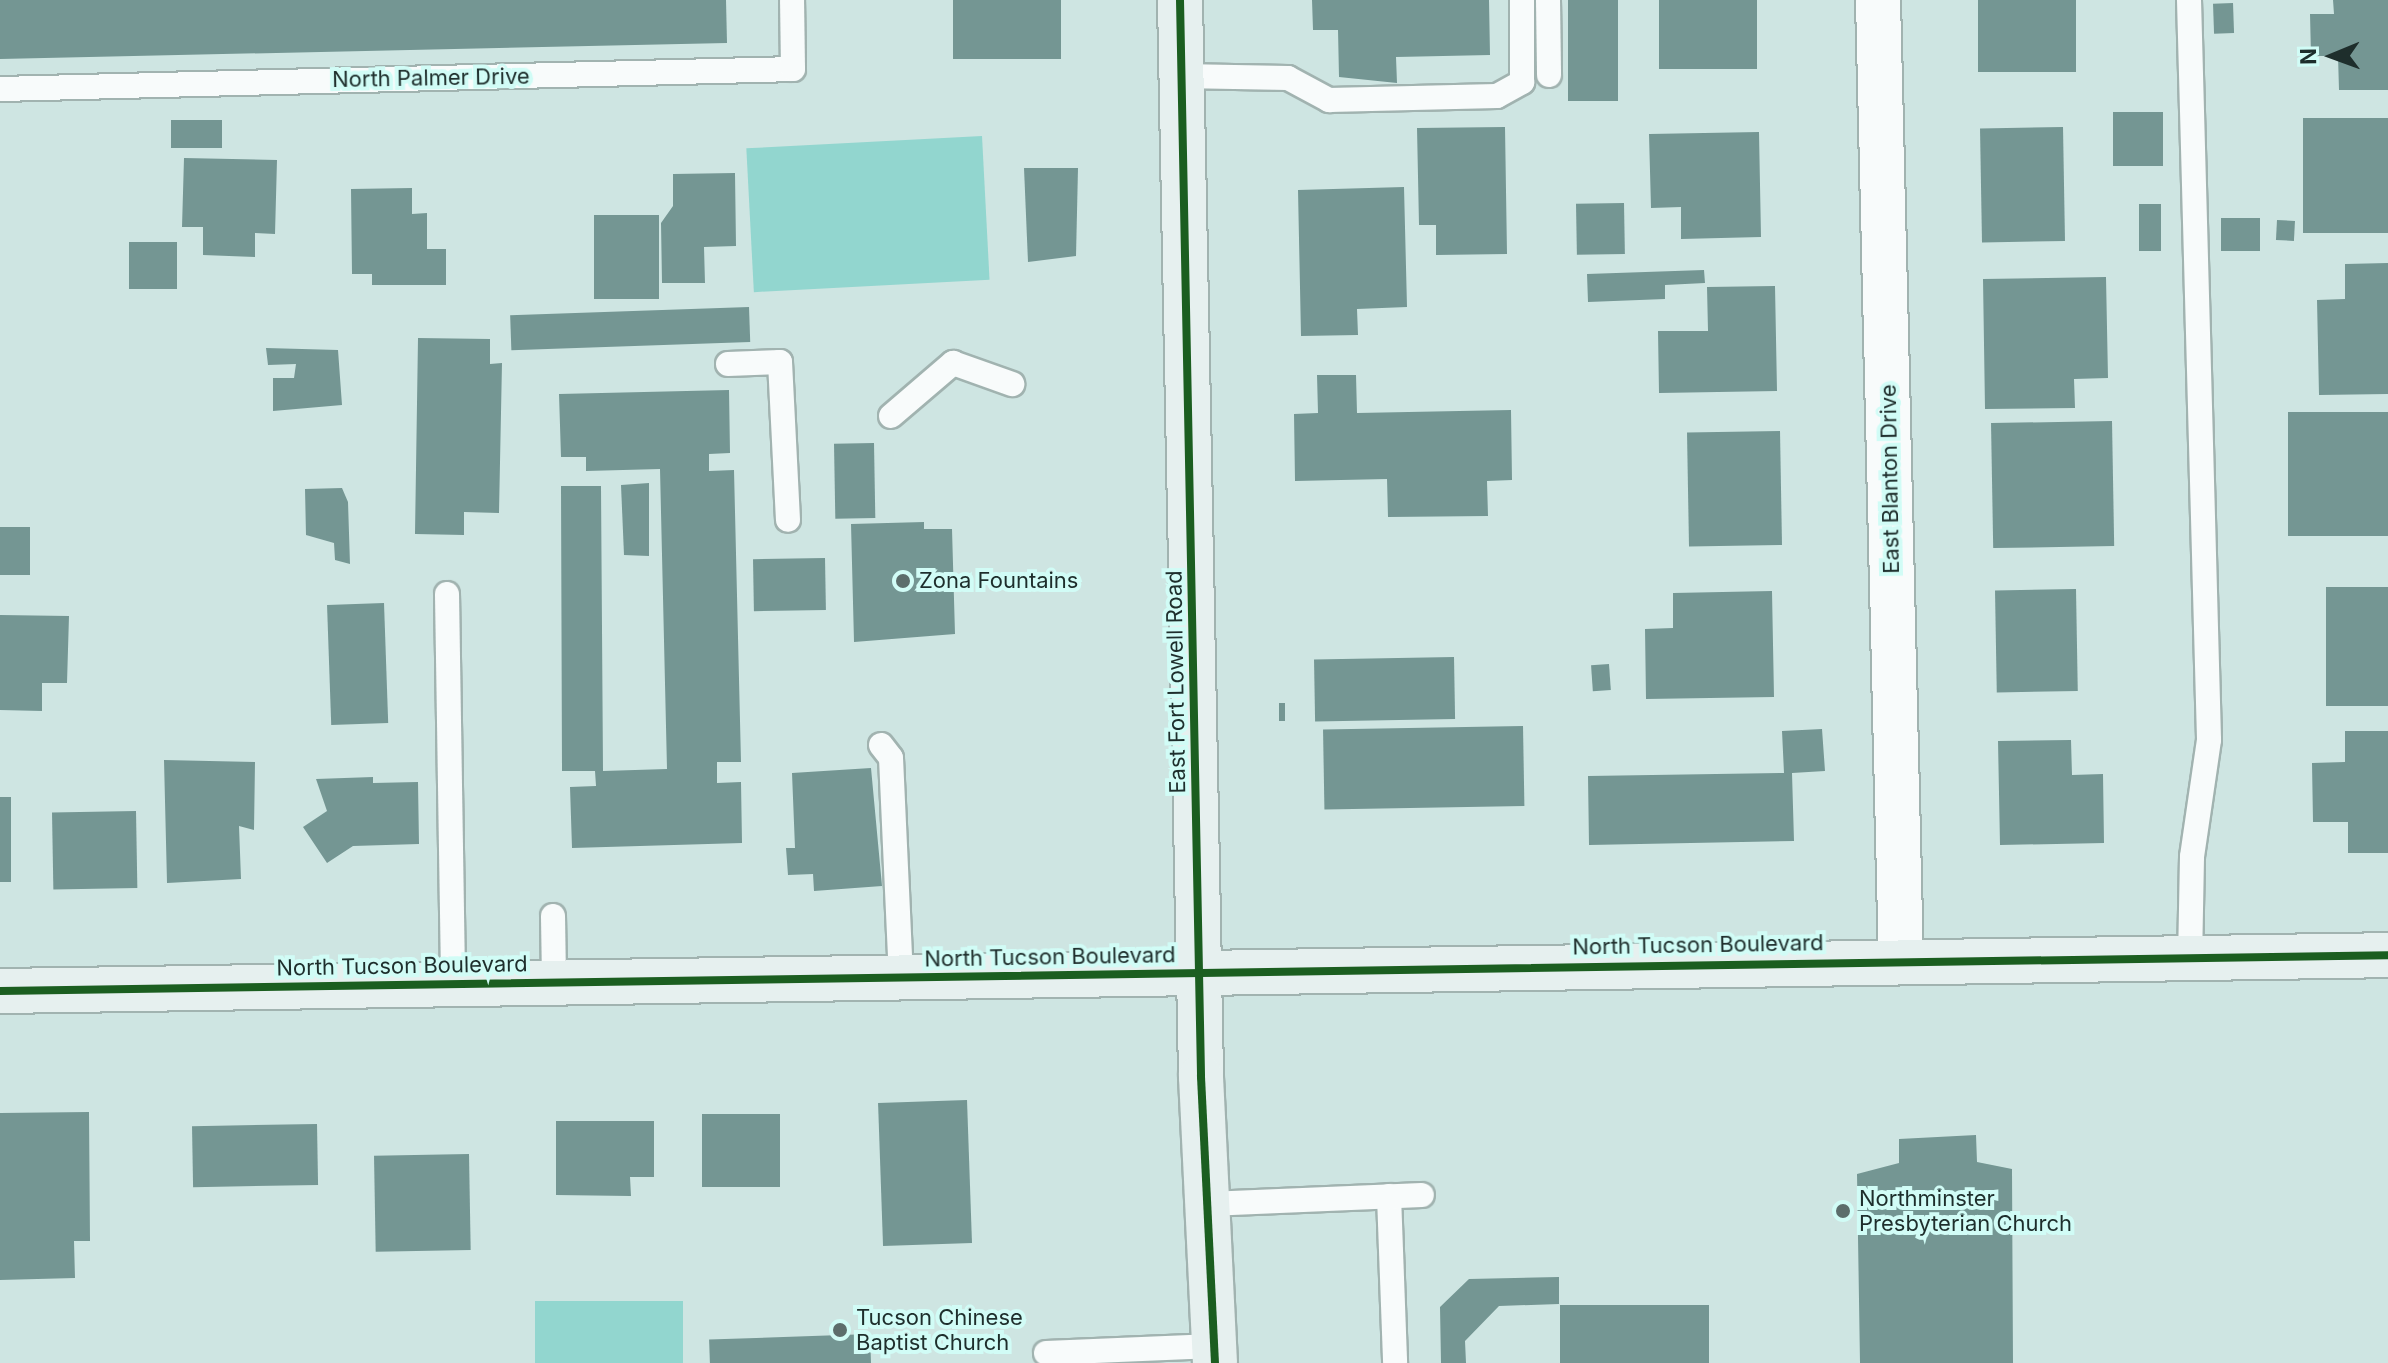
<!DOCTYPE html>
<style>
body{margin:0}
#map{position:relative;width:2388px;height:1363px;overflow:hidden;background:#cee5e2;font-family:Inter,sans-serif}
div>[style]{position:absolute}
.green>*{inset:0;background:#92d6cf;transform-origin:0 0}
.building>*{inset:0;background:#749693;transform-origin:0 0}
.roads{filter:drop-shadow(2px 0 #a1b3b0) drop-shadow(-2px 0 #a1b3b0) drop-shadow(0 2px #a1b3b0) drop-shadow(0 -2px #a1b3b0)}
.service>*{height:24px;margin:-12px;padding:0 12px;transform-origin:12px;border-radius:12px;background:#f8fbfb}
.minor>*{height:44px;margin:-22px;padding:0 22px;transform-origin:22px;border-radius:22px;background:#f8fbfb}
.secondary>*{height:44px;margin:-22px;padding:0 22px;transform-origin:22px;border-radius:22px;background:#e6f0ef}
.cycleway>*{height:8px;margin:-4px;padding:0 4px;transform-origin:4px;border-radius:4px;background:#1b5e20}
.dots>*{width:22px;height:22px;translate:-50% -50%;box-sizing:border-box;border:4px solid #d1fcf6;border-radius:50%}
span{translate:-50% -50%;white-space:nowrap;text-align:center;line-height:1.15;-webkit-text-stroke:8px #d1fcf6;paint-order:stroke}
.street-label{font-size:22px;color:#1e2e2c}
.poi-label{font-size:22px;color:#1e2e2c}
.left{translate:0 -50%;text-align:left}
.north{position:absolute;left:2292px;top:16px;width:80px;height:80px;-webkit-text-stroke:6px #d1fcf6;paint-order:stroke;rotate:269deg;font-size:22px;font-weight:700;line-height:32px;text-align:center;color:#1e2e2c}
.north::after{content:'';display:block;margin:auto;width:28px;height:36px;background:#1e2e2c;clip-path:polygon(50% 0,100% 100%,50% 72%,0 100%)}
</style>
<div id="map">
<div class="green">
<div style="left:982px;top:136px;width:144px;height:236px;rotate:87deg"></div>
<div style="left:683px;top:1301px;width:62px;height:148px;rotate:90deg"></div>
</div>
<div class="building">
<div style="clip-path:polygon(0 0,726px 0,727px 43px,0 59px)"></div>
<div style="left:953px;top:0;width:108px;height:59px"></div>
<div style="clip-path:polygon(1312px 0,1489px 0,1490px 55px,1396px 57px,1397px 83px,1339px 77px,1338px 30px,1313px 30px)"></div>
<div style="left:1568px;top:0;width:50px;height:101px"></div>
<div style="left:1659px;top:0;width:98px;height:69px"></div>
<div style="left:1978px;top:0;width:98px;height:72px"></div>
<div style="clip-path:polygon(2333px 0,2388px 0,2388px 90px,2339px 90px,2338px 56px,2311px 56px,2310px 14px,2334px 14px)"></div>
<div style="left:2233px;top:3px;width:30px;height:20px;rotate:88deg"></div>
<div style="left:2163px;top:112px;width:54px;height:50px;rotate:90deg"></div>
<div style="left:2388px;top:118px;width:115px;height:85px;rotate:90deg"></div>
<div style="left:171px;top:120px;width:51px;height:28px"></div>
<div style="clip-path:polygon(1505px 127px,1507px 254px,1436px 255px,1436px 225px,1419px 225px,1417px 128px)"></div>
<div style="left:2063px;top:127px;width:114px;height:83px;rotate:89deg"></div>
<div style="clip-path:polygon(1759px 132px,1761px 237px,1681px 239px,1681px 207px,1651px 208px,1649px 134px)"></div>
<div style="clip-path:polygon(184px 158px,277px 160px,275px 234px,255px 233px,255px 257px,203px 255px,203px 227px,182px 227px)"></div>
<div style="clip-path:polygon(1024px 168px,1078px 168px,1076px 256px,1028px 262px)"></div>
<div style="clip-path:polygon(735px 173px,736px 246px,704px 247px,705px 283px,662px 283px,661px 223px,673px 206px,673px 174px)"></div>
<div style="clip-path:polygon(1404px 187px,1407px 307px,1357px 309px,1358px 335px,1301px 336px,1298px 190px)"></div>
<div style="clip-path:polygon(412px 188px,412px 214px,427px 213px,427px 249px,446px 249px,446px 285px,372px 285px,372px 274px,352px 274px,351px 189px)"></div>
<div style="left:1624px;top:203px;width:51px;height:48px;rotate:89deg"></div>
<div style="left:2139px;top:204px;width:22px;height:47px"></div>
<div style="left:594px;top:215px;width:65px;height:84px"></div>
<div style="left:2221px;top:218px;width:39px;height:33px"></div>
<div style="left:2277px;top:220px;width:18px;height:20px;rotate:3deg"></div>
<div style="left:129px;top:242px;width:48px;height:47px"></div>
<div style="clip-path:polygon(2388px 263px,2388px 394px,2319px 395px,2317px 300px,2345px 299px,2345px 264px)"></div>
<div style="clip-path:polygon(1704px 270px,1705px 283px,1665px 285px,1665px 299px,1588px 302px,1587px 274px)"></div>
<div style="clip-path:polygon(2106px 277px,2108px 378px,2074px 379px,2075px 408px,1985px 409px,1983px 279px)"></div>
<div style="clip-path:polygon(1775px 286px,1777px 391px,1659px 393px,1658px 331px,1708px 331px,1707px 287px)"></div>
<div style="left:749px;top:307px;width:35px;height:239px;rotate:88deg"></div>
<div style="clip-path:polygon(418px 338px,490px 339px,490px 364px,502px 363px,499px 513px,464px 512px,464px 535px,415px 534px)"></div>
<div style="clip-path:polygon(266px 348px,338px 350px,342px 405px,273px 411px,273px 378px,294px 378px,296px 364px,268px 365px)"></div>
<div style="clip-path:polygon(1317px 375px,1356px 375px,1357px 413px,1511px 410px,1512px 480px,1487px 481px,1488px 516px,1388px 517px,1387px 479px,1295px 481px,1294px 414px,1318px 413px)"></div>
<div style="clip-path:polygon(729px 390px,730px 453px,709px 454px,709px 471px,734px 470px,741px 762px,717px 762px,717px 783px,741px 782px,742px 843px,572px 848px,570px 787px,596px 786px,595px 771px,562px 771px,561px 486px,601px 486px,603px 771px,667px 769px,660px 469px,586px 471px,586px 457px,561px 457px,559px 394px)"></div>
<div style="left:2388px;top:412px;width:124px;height:100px;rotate:90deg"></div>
<div style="left:2112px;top:421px;width:125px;height:121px;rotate:89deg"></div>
<div style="left:1780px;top:431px;width:114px;height:93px;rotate:89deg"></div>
<div style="left:874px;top:443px;width:75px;height:40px;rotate:89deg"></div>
<div style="clip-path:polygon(649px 483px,649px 556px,624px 555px,621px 485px)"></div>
<div style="clip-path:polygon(342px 488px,348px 502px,350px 564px,335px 560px,334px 543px,306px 535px,305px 489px)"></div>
<div style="clip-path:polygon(924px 522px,924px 529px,952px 529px,955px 634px,854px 642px,851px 524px)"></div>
<div style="left:0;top:527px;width:30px;height:48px"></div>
<div style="left:825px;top:558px;width:52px;height:72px;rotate:89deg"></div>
<div style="left:2388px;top:587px;width:119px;height:62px;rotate:90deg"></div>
<div style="left:2076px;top:589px;width:102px;height:81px;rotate:89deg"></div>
<div style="clip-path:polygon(1772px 591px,1774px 697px,1646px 699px,1645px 629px,1673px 628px,1673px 593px)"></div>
<div style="left:384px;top:603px;width:120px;height:57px;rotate:88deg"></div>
<div style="clip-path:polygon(0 615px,69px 616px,67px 683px,42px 683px,42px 711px,0 710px)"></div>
<div style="left:1454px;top:657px;width:62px;height:140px;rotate:89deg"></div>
<div style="left:1609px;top:664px;width:26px;height:18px;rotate:86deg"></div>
<div style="left:1279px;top:703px;width:6px;height:18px"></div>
<div style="left:1523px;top:726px;width:80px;height:200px;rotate:89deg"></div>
<div style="clip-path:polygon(1822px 729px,1825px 771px,1792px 773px,1794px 841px,1589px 845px,1588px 776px,1784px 773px,1782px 731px)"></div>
<div style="clip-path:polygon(2345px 731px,2388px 731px,2388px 853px,2348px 853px,2348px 822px,2313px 822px,2312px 763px,2345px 762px)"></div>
<div style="clip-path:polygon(2071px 740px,2072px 775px,2103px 774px,2104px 843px,2000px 845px,1998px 741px)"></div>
<div style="clip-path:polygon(164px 760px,255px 762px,254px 830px,239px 826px,241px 879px,167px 883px)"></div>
<div style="clip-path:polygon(871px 768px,882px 886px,814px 891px,813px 874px,788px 875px,786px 848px,795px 848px,792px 773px)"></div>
<div style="clip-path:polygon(373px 777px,373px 783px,418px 782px,419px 844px,353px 846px,327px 863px,303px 827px,327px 811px,316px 779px)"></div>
<div style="left:0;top:797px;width:11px;height:85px"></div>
<div style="left:136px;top:811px;width:77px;height:84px;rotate:89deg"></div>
<div style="left:967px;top:1100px;width:143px;height:89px;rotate:88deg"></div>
<div style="clip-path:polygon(89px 1112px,90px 1241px,74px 1241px,75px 1278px,0 1280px,0 1113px)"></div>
<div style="left:702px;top:1114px;width:78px;height:73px"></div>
<div style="clip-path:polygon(556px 1121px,654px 1121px,654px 1177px,630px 1177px,631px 1196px,556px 1195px)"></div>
<div style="left:317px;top:1124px;width:61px;height:125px;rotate:89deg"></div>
<div style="clip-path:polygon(1976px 1135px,1977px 1162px,2012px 1169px,2013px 1363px,1860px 1363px,1857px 1174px,1899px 1163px,1899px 1139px)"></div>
<div style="left:469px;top:1154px;width:96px;height:95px;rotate:89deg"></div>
<div style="clip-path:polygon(1559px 1277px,1559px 1304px,1499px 1306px,1465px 1341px,1466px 1363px,1441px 1363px,1440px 1307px,1469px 1279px)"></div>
<div style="left:1709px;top:1305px;width:58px;height:149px;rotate:90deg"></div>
<div style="left:870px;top:1334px;width:29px;height:161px;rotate:88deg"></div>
</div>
<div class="roads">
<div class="service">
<div style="left:1548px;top:0;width:75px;rotate:89.2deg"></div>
<div style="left:2189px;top:0;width:740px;rotate:88.45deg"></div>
<div style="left:2209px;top:740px;width:118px;rotate:98.3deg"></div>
<div style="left:2192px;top:857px;width:100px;rotate:91.1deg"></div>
<div style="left:1181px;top:76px;width:107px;rotate:1.1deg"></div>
<div style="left:1288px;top:78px;width:47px;rotate:28.2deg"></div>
<div style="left:1329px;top:100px;width:168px;rotate:-1.4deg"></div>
<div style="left:1497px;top:96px;width:29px;rotate:-29deg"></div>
<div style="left:1522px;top:82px;width:82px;rotate:-90deg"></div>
<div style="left:0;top:89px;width:793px;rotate:-1.44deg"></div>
<div style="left:793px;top:69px;width:69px;rotate:-90.8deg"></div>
<div style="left:728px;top:364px;width:52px;rotate:-2.2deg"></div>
<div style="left:780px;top:362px;width:158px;rotate:87.1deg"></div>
<div style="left:891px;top:416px;width:82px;rotate:-40.5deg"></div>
<div style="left:953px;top:363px;width:63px;rotate:19.6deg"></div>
<div style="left:447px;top:594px;width:390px;rotate:89.1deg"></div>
<div style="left:881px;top:745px;width:16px;rotate:52deg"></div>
<div style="left:891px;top:758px;width:218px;rotate:87.4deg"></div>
<div style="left:553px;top:916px;width:66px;rotate:89.1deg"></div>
<div style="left:1389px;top:1196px;width:167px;rotate:87.9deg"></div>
<div style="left:1208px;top:1204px;width:214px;rotate:-2.4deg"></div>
<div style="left:1046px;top:1353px;width:168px;rotate:-2.4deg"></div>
</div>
<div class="minor">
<div style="left:1878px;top:0;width:959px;rotate:88.63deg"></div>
</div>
<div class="secondary">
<div style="left:1180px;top:0;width:1077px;rotate:88.88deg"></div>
<div style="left:1201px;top:1077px;width:286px;rotate:87.2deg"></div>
<div style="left:0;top:991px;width:2388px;rotate:-0.86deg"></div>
</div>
</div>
<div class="cycleway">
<div style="left:1180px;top:0;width:1077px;rotate:88.88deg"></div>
<div style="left:1201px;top:1077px;width:286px;rotate:87.2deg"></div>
<div style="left:0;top:991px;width:2388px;rotate:-0.86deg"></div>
</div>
<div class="dots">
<div style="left:903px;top:581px;background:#5c6e6c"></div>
<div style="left:1843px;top:1211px;background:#5c6e6c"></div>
<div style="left:840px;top:1330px;background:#5c6e6c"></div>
</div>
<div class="street-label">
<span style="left:431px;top:78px;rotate:-1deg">North Palmer Drive</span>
<span style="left:1890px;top:479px;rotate:-91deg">East Blanton Drive</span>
<span style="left:1176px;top:682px;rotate:-91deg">East Fort Lowell Road</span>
<span style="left:1698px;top:945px;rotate:-1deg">North Tucson Boulevard</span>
<span style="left:1050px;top:957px;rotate:-1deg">North Tucson Boulevard</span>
<span style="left:402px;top:966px;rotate:-1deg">North Tucson Boulevard</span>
</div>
<div class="poi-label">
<span class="left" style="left:919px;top:581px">Zona Fountains</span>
<span class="left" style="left:1859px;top:1211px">Northminster<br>Presbyterian Church</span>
<span class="left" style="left:856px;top:1330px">Tucson Chinese<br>Baptist Church</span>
</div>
<div class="north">N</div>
</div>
